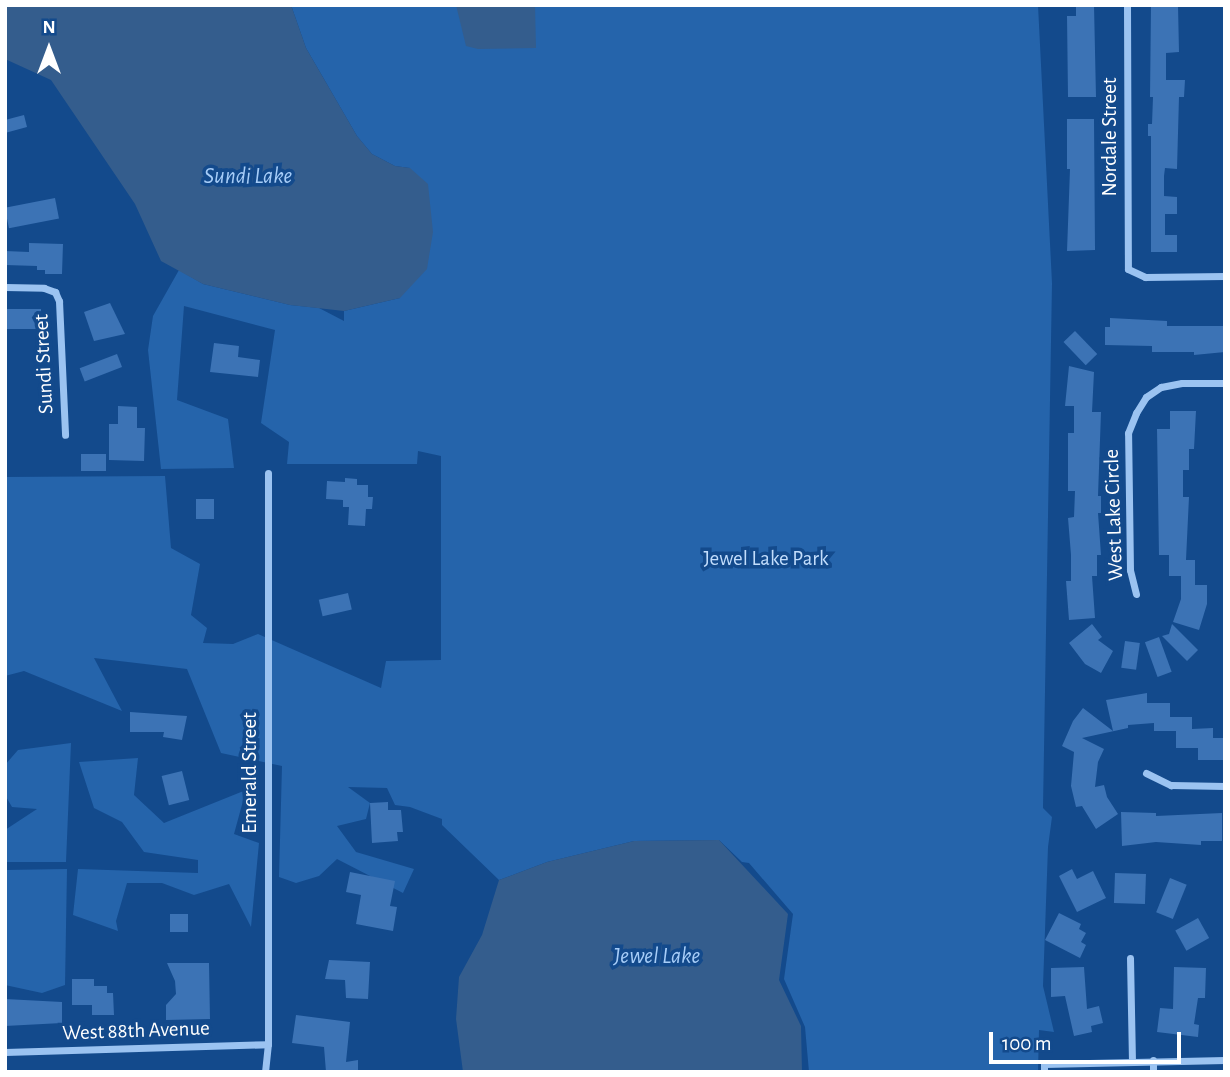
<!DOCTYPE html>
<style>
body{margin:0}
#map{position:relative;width:1230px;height:1077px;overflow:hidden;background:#134a8c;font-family:"Alegreya Sans",sans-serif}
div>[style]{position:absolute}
.green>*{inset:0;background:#2564ab}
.water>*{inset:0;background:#345d8d}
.building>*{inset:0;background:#3c73b5;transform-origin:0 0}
.minor>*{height:7px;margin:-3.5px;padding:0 3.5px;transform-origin:3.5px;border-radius:3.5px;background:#9bc3f1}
span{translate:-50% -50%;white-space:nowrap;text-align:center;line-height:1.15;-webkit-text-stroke:7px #134a8c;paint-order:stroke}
.street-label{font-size:21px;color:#fff}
.park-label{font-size:21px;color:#c2ddfc}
.water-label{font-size:23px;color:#a7cdf8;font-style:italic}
.frame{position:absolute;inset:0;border:7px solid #fff;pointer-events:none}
.north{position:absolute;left:14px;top:14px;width:70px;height:70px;-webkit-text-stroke:5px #134a8c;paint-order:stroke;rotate:0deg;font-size:19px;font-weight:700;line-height:28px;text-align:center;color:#fff}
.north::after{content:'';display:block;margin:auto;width:24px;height:32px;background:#fff;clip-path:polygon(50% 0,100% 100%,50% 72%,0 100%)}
.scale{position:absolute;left:989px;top:1032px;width:192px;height:32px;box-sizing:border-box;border:4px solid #fff;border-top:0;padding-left:9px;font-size:21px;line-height:24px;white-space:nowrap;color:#fff;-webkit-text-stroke:5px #134a8c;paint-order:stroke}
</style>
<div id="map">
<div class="green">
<div style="clip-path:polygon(291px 5px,1038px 5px,1052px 283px,1043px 808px,1052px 817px,1048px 847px,1043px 986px,1054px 1032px,1039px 1030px,1038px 1072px,809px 1072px,805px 1027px,784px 979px,793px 914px,749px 863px,742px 862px,719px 840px,634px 841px,547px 862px,499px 880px,442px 825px,442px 819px,410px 807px,395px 805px,387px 788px,348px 787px,370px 803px,366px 819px,337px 826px,356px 852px,414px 869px,403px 893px,337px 859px,319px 876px,296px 883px,279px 877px,282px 766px,221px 753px,187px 669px,94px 658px,122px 711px,24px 671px,5px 676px,5px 477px,165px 476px,171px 548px,200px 564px,191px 615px,207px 628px,203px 643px,233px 644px,258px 634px,381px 688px,386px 661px,441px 660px,441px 456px,418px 451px,417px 464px,287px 464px,289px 442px,261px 423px,275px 330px,184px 306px,177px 400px,228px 419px,234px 468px,161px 469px,148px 350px,153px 316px,179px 270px,203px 284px,290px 305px,319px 308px,344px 321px,344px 311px,400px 298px,410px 168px,395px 166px,372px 154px,357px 136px,306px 48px)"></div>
<div style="clip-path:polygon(71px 743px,66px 862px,5px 862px,5px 830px,37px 809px,12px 807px,5px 795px,5px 765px,18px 750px)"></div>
<div style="clip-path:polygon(138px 758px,134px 795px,164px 823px,246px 790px,234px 834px,259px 843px,251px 927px,229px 884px,194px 895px,162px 883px,127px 883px,116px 921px,118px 931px,73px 915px,78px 869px,198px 873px,198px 860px,144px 852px,122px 822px,94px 808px,79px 762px)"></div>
<div style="clip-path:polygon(67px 869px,65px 985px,42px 993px,5px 985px,5px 870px)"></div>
</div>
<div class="water">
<div style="clip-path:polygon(5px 5px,291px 5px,306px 48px,357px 136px,372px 154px,395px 166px,410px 168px,428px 184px,433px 232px,427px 269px,400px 298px,344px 311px,290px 305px,203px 284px,161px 261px,135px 204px,51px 80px,5px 59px)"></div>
<div style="clip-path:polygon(456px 5px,535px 5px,536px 48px,478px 49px,466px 46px)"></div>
<div style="clip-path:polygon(719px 840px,788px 914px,779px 980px,801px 1026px,802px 1072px,463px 1072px,456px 1019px,459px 977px,482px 935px,499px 880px,547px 862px,634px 841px)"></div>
</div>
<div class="building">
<div style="clip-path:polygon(1076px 5px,1094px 5px,1096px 97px,1068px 97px,1067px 16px,1076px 16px)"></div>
<div style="clip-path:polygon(1151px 5px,1178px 5px,1179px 52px,1166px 53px,1166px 80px,1185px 80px,1184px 97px,1179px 97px,1177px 169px,1165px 168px,1164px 176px,1164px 196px,1177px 197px,1177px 214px,1165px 214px,1165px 235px,1177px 235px,1177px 252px,1151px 252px,1151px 136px,1148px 136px,1148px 124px,1152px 124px,1153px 97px,1150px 97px)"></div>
<div style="clip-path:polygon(24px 115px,27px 127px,5px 133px,5px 120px)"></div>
<div style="clip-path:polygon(1067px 119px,1094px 119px,1095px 250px,1067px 251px,1070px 169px,1067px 169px)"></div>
<div style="left:55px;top:198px;width:21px;height:51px;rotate:79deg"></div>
<div style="clip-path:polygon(29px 243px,63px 244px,62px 274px,45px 274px,45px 270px,37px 270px,37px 266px,5px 265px,5px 251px,29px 252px)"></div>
<div style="clip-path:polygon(110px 303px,125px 334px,94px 341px,84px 312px)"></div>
<div style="left:5px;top:309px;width:36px;height:20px"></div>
<div style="clip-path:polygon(1110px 318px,1167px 321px,1167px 326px,1225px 326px,1225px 352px,1194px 355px,1194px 352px,1152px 352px,1152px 346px,1105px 345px,1105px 327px,1110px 327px)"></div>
<div style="left:1075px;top:331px;width:32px;height:16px;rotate:46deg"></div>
<div style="clip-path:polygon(214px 343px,239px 346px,238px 357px,260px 360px,258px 377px,210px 372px)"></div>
<div style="left:117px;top:354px;width:14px;height:40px;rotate:69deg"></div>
<div style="clip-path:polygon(1069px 366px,1094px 372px,1092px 412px,1101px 412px,1098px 496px,1101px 496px,1101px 513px,1098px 513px,1101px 555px,1097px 555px,1097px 576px,1092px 576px,1095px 618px,1069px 620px,1066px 581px,1071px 581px,1071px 555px,1068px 518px,1074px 517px,1075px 491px,1068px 491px,1068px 433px,1074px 433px,1074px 406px,1065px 406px)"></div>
<div style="clip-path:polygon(118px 406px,137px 407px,137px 428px,145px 428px,144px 461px,109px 460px,109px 424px,118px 424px)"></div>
<div style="clip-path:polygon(1170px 411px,1196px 411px,1194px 449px,1189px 449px,1189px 470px,1183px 470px,1183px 497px,1189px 497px,1186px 560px,1195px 560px,1195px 585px,1207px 585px,1207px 604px,1199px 630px,1173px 622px,1181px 599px,1181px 576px,1169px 576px,1169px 555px,1159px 555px,1157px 429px,1170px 429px)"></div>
<div style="left:81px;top:454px;width:25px;height:17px"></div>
<div style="clip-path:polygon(345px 478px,357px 479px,357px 485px,368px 485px,368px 497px,373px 497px,372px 509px,366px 509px,365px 526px,348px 525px,349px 507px,343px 507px,343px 500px,326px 499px,327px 481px,345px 482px)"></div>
<div style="left:196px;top:499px;width:18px;height:20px"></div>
<div style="left:348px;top:593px;width:17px;height:30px;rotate:77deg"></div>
<div style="clip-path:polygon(1092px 624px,1102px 637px,1098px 640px,1113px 651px,1101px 673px,1085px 664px,1069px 643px)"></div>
<div style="clip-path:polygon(1172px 624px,1198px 650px,1187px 661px,1162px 636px,1169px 634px)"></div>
<div style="left:1159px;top:637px;width:37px;height:15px;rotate:70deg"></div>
<div style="left:1125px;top:641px;width:15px;height:27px;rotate:8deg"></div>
<div style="clip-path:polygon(1147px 693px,1147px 703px,1170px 703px,1170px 717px,1192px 717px,1192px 729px,1213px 728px,1213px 738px,1225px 738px,1225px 760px,1198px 760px,1198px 748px,1176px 748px,1176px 731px,1154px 731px,1154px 723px,1128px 725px,1128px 728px,1082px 738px,1104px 749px,1098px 762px,1095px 787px,1104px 785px,1107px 797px,1118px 814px,1096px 829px,1082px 806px,1076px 807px,1071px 786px,1074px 752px,1062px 746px,1073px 721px,1083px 708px,1113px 731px,1106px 700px)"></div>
<div style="clip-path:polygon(130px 712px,187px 716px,182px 740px,163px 737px,164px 732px,130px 732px)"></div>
<div style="left:182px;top:771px;width:30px;height:21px;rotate:76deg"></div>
<div style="clip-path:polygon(388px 802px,388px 810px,401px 810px,403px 832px,397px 832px,398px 841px,372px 843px,370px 803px)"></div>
<div style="clip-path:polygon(1121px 812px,1156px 813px,1156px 816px,1222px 813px,1222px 841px,1201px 841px,1201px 845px,1156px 842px,1122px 846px)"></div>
<div style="clip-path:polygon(1072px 869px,1077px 879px,1093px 871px,1106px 898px,1077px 912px,1059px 876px)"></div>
<div style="clip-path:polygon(350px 872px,395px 881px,390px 906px,397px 907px,393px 931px,356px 924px,361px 895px,346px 892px)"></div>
<div style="left:1115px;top:873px;width:31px;height:30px;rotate:2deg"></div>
<div style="left:1170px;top:878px;width:18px;height:37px;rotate:22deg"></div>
<div style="clip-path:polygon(1059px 913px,1081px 924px,1079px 929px,1086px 933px,1081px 942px,1086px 945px,1080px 958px,1045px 940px)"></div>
<div style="left:170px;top:914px;width:18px;height:18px"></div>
<div style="left:1198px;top:918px;width:23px;height:26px;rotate:61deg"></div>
<div style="clip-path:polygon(329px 960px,370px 962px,368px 999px,346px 998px,345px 980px,325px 979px)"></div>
<div style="clip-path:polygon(167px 963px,209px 963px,210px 1019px,166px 1020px,166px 1005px,176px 994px,175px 981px)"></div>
<div style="clip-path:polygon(1084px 967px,1087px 1009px,1099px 1006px,1103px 1023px,1091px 1026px,1092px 1032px,1074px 1036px,1065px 996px,1051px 997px,1051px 968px)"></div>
<div style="clip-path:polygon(1174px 967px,1206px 968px,1205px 998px,1198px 998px,1194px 1024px,1199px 1025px,1198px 1037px,1157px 1032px,1160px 1008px,1173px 1009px)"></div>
<div style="clip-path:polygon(72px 979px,94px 979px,94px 986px,107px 986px,107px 993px,113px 993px,114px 1015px,92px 1015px,92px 1005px,72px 1005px)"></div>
<div style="clip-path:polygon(5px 999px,62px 1002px,62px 1023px,5px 1026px)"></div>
<div style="clip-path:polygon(296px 1015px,350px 1022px,346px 1062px,358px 1060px,358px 1072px,326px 1072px,324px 1047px,292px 1043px)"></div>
</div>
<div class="minor">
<div style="left:1127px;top:5px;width:264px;rotate:89.8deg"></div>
<div style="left:1128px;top:269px;width:19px;rotate:25deg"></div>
<div style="left:1145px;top:277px;width:80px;rotate:-0.7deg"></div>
<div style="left:5px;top:287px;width:39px;rotate:1deg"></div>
<div style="left:44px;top:288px;width:12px;rotate:20deg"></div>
<div style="left:55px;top:292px;width:10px;rotate:66deg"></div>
<div style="left:59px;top:301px;width:134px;rotate:87.4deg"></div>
<div style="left:1136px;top:594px;width:25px;rotate:-104deg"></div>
<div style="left:1130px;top:570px;width:137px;rotate:-90.8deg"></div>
<div style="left:1128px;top:433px;width:22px;rotate:-68deg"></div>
<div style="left:1136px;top:413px;width:19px;rotate:-58deg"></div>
<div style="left:1146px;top:397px;width:18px;rotate:-34deg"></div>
<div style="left:1161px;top:387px;width:21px;rotate:-11deg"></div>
<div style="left:1182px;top:383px;width:43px"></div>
<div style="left:1146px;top:773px;width:28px;rotate:26deg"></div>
<div style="left:1171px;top:785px;width:54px;rotate:1.1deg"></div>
<div style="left:1130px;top:958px;width:103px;rotate:88.9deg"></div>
<div style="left:5px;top:1052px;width:263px;rotate:-1.7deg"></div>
<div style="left:1153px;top:1060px;width:12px;rotate:90deg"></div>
<div style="left:265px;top:1072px;width:28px;rotate:-84deg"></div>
<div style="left:268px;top:1044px;width:571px;rotate:-90deg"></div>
<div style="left:1044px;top:1072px;width:8px;rotate:-90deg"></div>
<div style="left:1044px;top:1064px;width:181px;rotate:-1.3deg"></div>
</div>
<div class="street-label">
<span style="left:1110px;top:137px;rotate:-90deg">Nordale Street</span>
<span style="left:44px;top:364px;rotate:-93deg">Sundi Street</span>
<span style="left:1114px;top:515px;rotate:-92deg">West Lake Circle</span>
<span style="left:250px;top:773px;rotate:-90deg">Emerald Street</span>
<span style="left:136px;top:1031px;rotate:-2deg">West 88th Avenue</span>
</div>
<div class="park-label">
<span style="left:766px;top:559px">Jewel Lake Park</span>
</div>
<div class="water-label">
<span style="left:248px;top:177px">Sundi Lake</span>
<span style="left:657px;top:957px">Jewel Lake</span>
</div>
<div class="frame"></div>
<div class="north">N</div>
<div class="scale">100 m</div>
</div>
